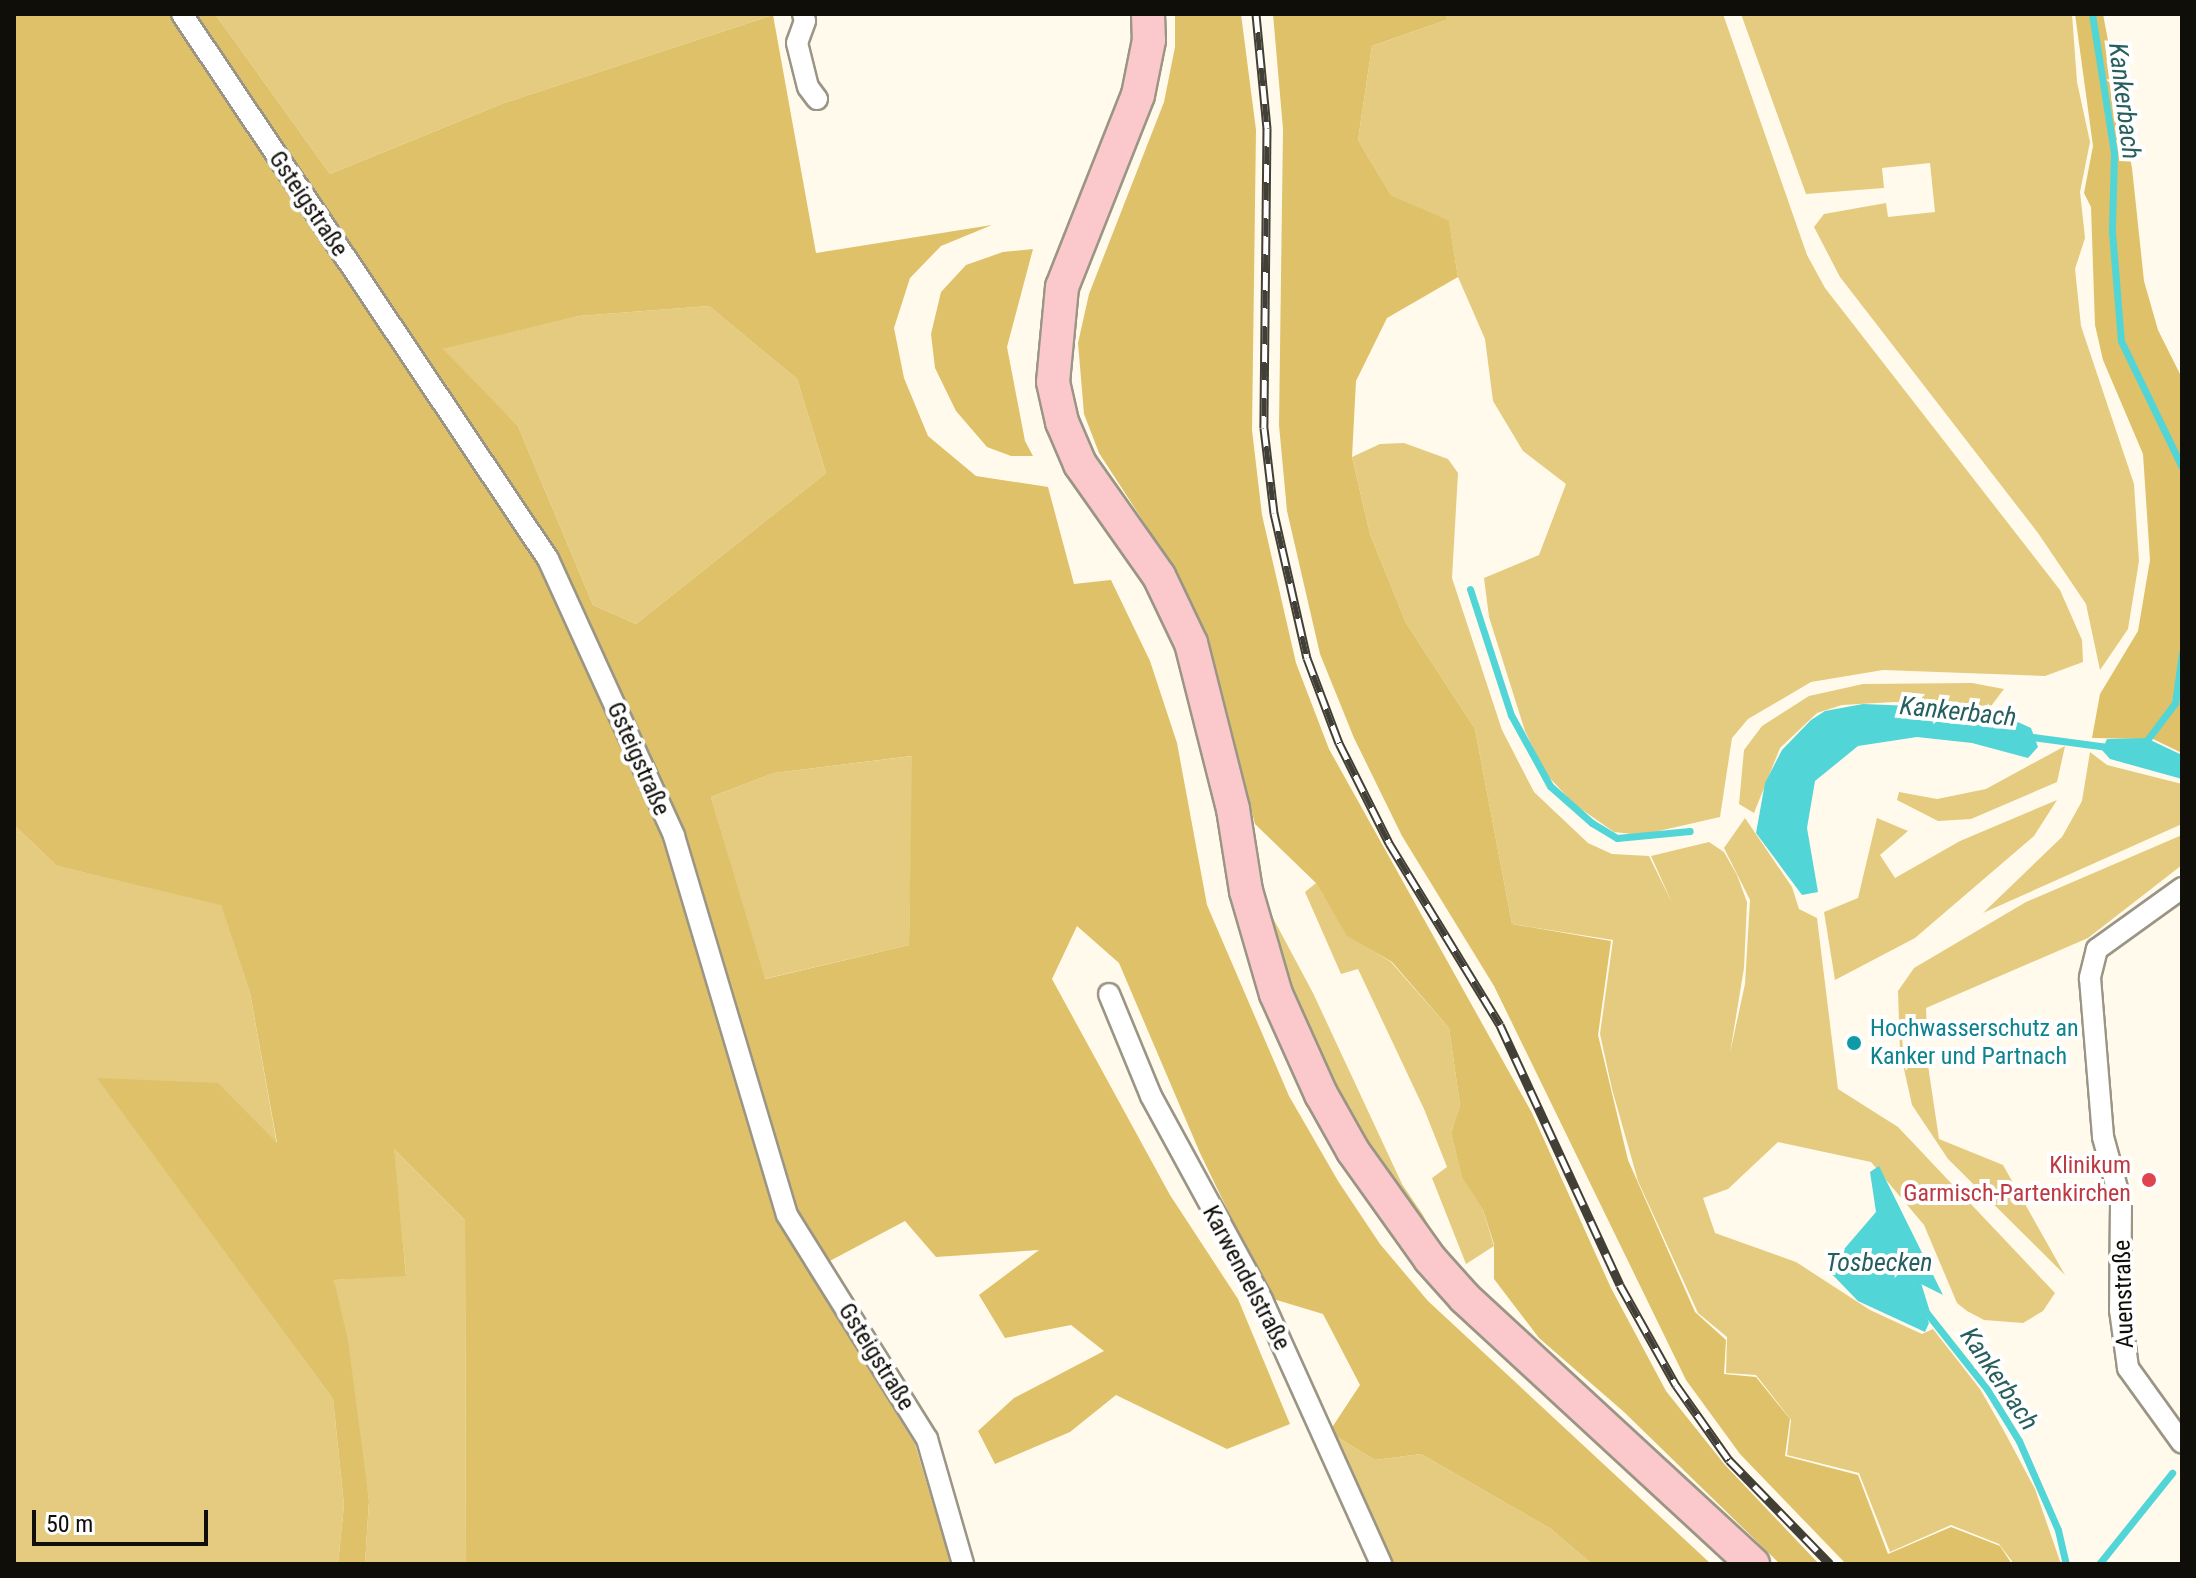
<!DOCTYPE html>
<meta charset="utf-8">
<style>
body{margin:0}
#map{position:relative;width:2196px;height:1578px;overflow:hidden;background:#fffaeb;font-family:"Roboto Condensed",sans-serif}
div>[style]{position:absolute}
.green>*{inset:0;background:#e4cb7f}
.forest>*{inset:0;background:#dec169}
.water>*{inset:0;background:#52d5d7}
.stream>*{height:7px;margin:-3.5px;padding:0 3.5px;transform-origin:3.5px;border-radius:3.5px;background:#52d5d7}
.roads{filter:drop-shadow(2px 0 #9a9584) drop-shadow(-2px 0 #9a9584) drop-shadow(0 2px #9a9584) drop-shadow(0 -2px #9a9584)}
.street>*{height:20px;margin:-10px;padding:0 10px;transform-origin:10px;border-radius:10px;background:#fff}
.primary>*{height:32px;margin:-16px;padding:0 16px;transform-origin:16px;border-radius:16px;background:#fbc8cb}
.rail>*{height:9px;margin-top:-4.5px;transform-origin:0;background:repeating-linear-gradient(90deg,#fff 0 18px,#423f37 0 36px);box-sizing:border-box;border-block:2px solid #423f37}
.dots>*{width:22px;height:22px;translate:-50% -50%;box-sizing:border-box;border:4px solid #fff;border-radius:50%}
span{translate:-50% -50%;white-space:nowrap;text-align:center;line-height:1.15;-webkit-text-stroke:8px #fff;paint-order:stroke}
.street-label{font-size:24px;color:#100e08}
.culture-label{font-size:24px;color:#0d838f}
.left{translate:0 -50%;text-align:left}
.health-label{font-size:24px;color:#be3a42}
.right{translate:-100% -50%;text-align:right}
.water-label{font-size:26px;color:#275e5e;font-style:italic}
.frame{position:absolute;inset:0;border:16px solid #100e08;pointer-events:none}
.scale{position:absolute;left:32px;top:1510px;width:176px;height:36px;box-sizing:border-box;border:4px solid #100e08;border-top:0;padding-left:10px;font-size:24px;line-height:28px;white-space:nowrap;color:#100e08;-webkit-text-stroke:6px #fff;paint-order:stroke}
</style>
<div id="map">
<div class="green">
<div style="clip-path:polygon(215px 14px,773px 14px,773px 15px,504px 103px,330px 174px)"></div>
<div style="clip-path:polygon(1446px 14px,1723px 14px,1807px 255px,1825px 288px,2060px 590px,2082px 640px,2083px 662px,2045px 676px,1883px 670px,1811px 682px,1748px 719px,1732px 738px,1720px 817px,1641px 835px,1614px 832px,1574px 804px,1545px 773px,1525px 731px,1489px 617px,1484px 578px,1539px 555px,1566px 484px,1523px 451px,1493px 401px,1485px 339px,1458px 277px,1449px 222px,1391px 195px,1358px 140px,1372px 46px,1446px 20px)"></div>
<div style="clip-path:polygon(1741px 14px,2072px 14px,2077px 82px,2090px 142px,2080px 192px,2085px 238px,2075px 269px,2081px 326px,2134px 484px,2139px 561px,2128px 629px,2100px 670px,2086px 604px,2038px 533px,1840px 277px,1814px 227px,1824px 214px,1886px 203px,1888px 217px,1935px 212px,1930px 163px,1882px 168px,1884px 188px,1806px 194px)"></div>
<div style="clip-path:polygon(709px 306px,797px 379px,826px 473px,636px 624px,593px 605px,518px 426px,442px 349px,579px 316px)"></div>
<div style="clip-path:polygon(1404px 443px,1448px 459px,1458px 473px,1452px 578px,1502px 730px,1534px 792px,1588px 843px,1612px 854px,1649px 856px,1672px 903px,1651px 856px,1709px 842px,1724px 852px,1737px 875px,1747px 902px,1744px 968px,1730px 1053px,1745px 984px,1750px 900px,1724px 848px,1745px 818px,1792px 887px,1799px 909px,1817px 918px,1838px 1089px,1898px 1127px,2055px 1293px,2043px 1311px,2023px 1323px,1984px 1320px,1967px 1311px,1957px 1303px,1924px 1225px,1871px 1162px,1778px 1142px,1728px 1189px,1703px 1198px,1715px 1233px,1796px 1262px,1870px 1310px,1922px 1334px,1933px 1329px,1980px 1389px,2004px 1431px,2035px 1489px,2061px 1564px,2014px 1564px,1999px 1544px,1951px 1525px,1890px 1552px,1859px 1473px,1787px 1455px,1791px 1420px,1756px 1375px,1726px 1373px,1727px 1337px,1698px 1313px,1638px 1181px,1612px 1089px,1600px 1034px,1613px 940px,1512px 924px,1475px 729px,1406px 623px,1370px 534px,1352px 457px,1380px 444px)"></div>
<div style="clip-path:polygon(1972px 683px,2004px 689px,1991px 706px,1894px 702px,1842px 705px,1817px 713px,1780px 748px,1754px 813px,1739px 804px,1744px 750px,1762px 726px,1809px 696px,1863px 684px)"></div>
<div style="clip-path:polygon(2065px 746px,2057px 782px,1971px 819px,1938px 821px,1897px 800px,1899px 792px,1937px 799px,1986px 789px)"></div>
<div style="clip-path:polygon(2090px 752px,2107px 765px,2182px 784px,2182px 824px,1983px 913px,2062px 837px,2082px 801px)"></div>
<div style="clip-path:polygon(913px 756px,909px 945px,764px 979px,711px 797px,774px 773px)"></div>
<div style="clip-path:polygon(2057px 800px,2034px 836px,1915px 938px,1835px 980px,1824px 912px,1858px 898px,1877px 818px,1908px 831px,1880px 855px,1895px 878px,1960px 841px)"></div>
<div style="clip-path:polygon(14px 825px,57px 866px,221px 904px,250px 993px,277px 1145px,98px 1078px,333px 1399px,344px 1505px,338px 1564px,14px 1564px)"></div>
<div style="clip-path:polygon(2182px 835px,2182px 865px,2088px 938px,1926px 1008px,1927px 1032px,1902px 1036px,1903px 1052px,1926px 1052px,1939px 1139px,2003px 1165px,2065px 1275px,1948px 1159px,1912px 1105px,1900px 1051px,1898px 991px,1914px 968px,2026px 902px)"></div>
<div style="clip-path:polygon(1251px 877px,1313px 993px,1402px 1184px,1423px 1215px,1430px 1228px,1426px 1235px,1319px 1069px)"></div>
<div style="clip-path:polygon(1316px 883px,1347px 935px,1391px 962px,1449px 1028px,1460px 1105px,1451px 1133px,1462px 1176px,1483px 1210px,1494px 1246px,1466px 1264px,1432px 1178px,1447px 1167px,1424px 1109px,1358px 969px,1341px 974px,1305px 892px)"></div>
<div style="clip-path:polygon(393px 1148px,465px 1220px,466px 1564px,365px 1564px,369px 1501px,334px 1280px,406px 1275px)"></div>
<div style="clip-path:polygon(1329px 1432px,1375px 1460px,1421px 1454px,1551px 1529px,1592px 1564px,1388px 1564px)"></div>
</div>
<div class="forest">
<div style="clip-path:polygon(evenodd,14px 14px,215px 14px,330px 174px,504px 103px,773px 15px,816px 253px,992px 225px,941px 246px,910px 278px,894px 328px,904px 378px,928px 436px,976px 476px,1048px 487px,1074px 584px,1111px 580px,1150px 661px,1177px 743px,1207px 905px,1289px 1096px,1338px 1181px,1380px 1244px,1428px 1301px,1711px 1564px,1592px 1564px,1551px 1529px,1421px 1454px,1375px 1460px,1329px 1432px,1360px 1385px,1323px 1314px,1270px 1298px,1200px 1153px,1119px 963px,1077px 926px,1052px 979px,1170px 1195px,1238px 1299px,1290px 1424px,1227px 1449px,1116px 1395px,1070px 1432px,995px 1464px,978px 1431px,1014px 1398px,1104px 1351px,1071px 1325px,1005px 1338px,979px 1295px,1039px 1250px,936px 1257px,905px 1221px,809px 1272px,915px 1444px,951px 1564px,466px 1564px,465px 1220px,394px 1149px,406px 1276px,334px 1280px,348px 1341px,369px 1501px,365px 1564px,338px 1564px,344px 1505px,333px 1399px,97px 1078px,218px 1083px,277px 1143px,250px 993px,221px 905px,57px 866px,14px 825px,14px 14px,709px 306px,797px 379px,826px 473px,636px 624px,593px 605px,518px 426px,443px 349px,579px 316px,709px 306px,14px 14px,912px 756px,909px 945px,765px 979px,711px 797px,774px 773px,912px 756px)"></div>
<div style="clip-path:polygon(1175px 14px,1241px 14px,1256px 130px,1252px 430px,1262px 515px,1296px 663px,1329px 749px,1532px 1113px,1611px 1288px,1666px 1391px,1725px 1465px,1819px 1564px,1780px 1564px,1624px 1412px,1539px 1338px,1494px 1279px,1494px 1244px,1483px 1210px,1462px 1177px,1451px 1133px,1460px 1105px,1449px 1028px,1392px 962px,1347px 936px,1316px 883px,1255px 824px,1207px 636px,1173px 567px,1099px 453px,1084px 414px,1078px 343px,1089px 294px,1164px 102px,1175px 47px)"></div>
<div style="clip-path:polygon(1273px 14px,1446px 14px,1446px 20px,1372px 46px,1358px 140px,1391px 195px,1449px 221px,1458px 277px,1387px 318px,1356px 381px,1352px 457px,1370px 534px,1406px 623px,1475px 729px,1512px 924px,1611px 941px,1598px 1035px,1628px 1160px,1695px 1312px,1726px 1340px,1724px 1374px,1756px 1377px,1790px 1419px,1785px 1456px,1858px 1475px,1888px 1554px,1951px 1527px,2000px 1546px,2012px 1564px,1846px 1564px,1740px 1454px,1686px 1380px,1494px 986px,1402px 836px,1354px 738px,1320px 654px,1287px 511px,1279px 425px,1283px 129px)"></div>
<div style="clip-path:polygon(2075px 14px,2103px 14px,2132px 168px,2144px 281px,2158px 330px,2182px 378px,2182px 753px,2153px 739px,2092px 738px,2100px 694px,2138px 631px,2150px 560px,2143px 454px,2103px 360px,2095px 325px,2091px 207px,2084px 193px,2093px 146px)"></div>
<div style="clip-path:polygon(1033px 249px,1007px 347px,1025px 441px,1033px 456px,1011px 456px,987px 447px,956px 411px,935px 368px,931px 334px,941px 292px,966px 265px,1003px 252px)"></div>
</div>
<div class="water">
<div style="clip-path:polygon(1863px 704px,1989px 709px,2031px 728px,2038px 747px,2028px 758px,1972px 743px,1917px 737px,1858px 746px,1815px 781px,1807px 828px,1818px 892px,1802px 895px,1756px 833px,1765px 783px,1782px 750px,1811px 720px,1825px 711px)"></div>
<div style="clip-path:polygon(2146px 738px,2182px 755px,2182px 779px,2110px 759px,2102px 750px,2107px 739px)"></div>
<div style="clip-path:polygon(1879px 1166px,1943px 1295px,1913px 1280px,1929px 1323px,1925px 1332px,1858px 1301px,1827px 1269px,1876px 1212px,1870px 1172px)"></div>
</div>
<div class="stream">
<div style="left:2092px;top:14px;width:141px;rotate:81deg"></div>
<div style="left:2114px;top:153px;width:79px;rotate:91.5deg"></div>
<div style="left:2112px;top:232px;width:109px;rotate:85.3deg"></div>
<div style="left:2121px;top:341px;width:140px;rotate:64.2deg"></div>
<div style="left:1470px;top:589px;width:133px;rotate:72deg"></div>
<div style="left:1511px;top:715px;width:81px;rotate:61.2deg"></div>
<div style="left:1550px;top:786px;width:56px;rotate:41.4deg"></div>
<div style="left:1592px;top:823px;width:29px;rotate:31deg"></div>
<div style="left:1617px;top:838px;width:73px;rotate:-5.5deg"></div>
<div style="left:2025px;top:736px;width:83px;rotate:7.6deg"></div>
<div style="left:2144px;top:744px;width:51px;rotate:-52.9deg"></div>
<div style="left:2175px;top:703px;width:50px;rotate:-82deg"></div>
<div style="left:1913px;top:1270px;width:44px;rotate:72.8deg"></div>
<div style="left:1926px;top:1312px;width:98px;rotate:51.6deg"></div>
<div style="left:1987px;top:1389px;width:61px;rotate:58.4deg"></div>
<div style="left:2019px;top:1441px;width:97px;rotate:66.3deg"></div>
<div style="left:2058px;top:1530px;width:35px;rotate:77deg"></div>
<div style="left:2099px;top:1564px;width:117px;rotate:-51.3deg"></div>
</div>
<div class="roads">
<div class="street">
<div style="left:182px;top:14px;width:656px;rotate:56.12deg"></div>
<div style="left:548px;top:559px;width:304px;rotate:65.5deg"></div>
<div style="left:674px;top:836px;width:395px;rotate:73.4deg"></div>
<div style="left:787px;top:1215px;width:264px;rotate:58deg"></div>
<div style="left:927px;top:1439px;width:130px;rotate:73.9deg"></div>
<div style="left:803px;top:14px;width:7px;rotate:74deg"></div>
<div style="left:805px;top:21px;width:23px;rotate:110deg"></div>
<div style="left:797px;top:43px;width:45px;rotate:76deg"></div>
<div style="left:808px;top:87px;width:15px;rotate:53deg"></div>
<div style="left:2182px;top:888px;width:105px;rotate:144.3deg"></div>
<div style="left:2097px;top:949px;width:30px;rotate:104deg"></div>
<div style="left:2090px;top:978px;width:160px;rotate:85.3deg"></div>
<div style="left:2103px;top:1137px;width:68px;rotate:74.7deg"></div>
<div style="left:2121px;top:1203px;width:107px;rotate:90.5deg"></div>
<div style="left:2120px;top:1310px;width:59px;rotate:82.1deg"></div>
<div style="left:2128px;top:1368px;width:92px;rotate:54.2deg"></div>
<div style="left:1109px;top:994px;width:110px;rotate:67.6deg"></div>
<div style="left:1151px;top:1096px;width:232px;rotate:61.4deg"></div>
<div style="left:1262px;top:1300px;width:290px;rotate:65.7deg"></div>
</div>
<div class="primary">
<div style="left:1148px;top:14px;width:26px;rotate:88deg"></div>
<div style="left:1149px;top:40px;width:56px;rotate:101.3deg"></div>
<div style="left:1138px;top:95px;width:206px;rotate:111.6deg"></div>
<div style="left:1062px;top:287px;width:95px;rotate:95.4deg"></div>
<div style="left:1053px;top:382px;width:41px;rotate:77.3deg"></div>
<div style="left:1062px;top:422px;width:46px;rotate:66.8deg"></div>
<div style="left:1080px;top:464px;width:137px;rotate:54.8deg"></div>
<div style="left:1159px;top:576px;width:74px;rotate:64.5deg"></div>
<div style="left:1191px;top:643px;width:171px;rotate:75.8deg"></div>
<div style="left:1233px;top:809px;width:83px;rotate:81deg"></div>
<div style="left:1246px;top:891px;width:107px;rotate:73.8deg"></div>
<div style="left:1276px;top:994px;width:110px;rotate:65.8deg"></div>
<div style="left:1321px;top:1094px;width:65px;rotate:60.7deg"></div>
<div style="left:1353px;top:1151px;width:133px;rotate:54.5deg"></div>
<div style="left:1430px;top:1259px;width:52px;rotate:48.1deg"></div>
<div style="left:1465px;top:1298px;width:392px;rotate:42.7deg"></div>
</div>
</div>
<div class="rail">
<div style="left:1256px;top:14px;width:115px;rotate:84.5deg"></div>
<div style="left:1267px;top:128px;width:300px;rotate:90.6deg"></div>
<div style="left:1264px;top:428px;width:86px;rotate:83.3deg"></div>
<div style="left:1274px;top:513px;width:149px;rotate:77.2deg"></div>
<div style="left:1307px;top:658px;width:91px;rotate:69.4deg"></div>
<div style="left:1339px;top:743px;width:112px;rotate:63.4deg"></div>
<div style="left:1389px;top:843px;width:213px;rotate:58.6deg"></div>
<div style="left:1500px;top:1025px;width:286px;rotate:65.2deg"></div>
<div style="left:1620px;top:1285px;width:115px;rotate:60.8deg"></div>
<div style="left:1676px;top:1385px;width:92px;rotate:54.8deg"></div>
<div style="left:1729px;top:1460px;width:145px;rotate:45.8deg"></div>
</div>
<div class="dots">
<div style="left:1854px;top:1043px;background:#0f9aa8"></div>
<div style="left:2149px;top:1180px;background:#e0444e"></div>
</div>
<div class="street-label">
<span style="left:308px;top:204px;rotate:56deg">Gsteigstraße</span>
<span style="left:638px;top:759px;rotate:66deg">Gsteigstraße</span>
<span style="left:1246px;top:1278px;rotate:62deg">Karwendelstraße</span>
<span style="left:2124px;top:1294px;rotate:-92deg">Auenstraße</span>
<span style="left:876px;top:1357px;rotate:58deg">Gsteigstraße</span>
</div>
<div class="culture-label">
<span class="left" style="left:1870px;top:1043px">Hochwasserschutz an<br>Kanker und Partnach</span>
</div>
<div class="health-label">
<span class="right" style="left:2131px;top:1180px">Klinikum<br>Garmisch-Partenkirchen</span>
</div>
<div class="water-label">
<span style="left:2124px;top:101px;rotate:83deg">Kankerbach</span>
<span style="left:1958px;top:712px;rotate:6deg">Kankerbach</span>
<span style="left:1879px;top:1263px">Tosbecken</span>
<span style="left:1999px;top:1379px;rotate:56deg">Kankerbach</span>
</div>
<div class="frame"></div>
<div class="scale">50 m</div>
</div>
